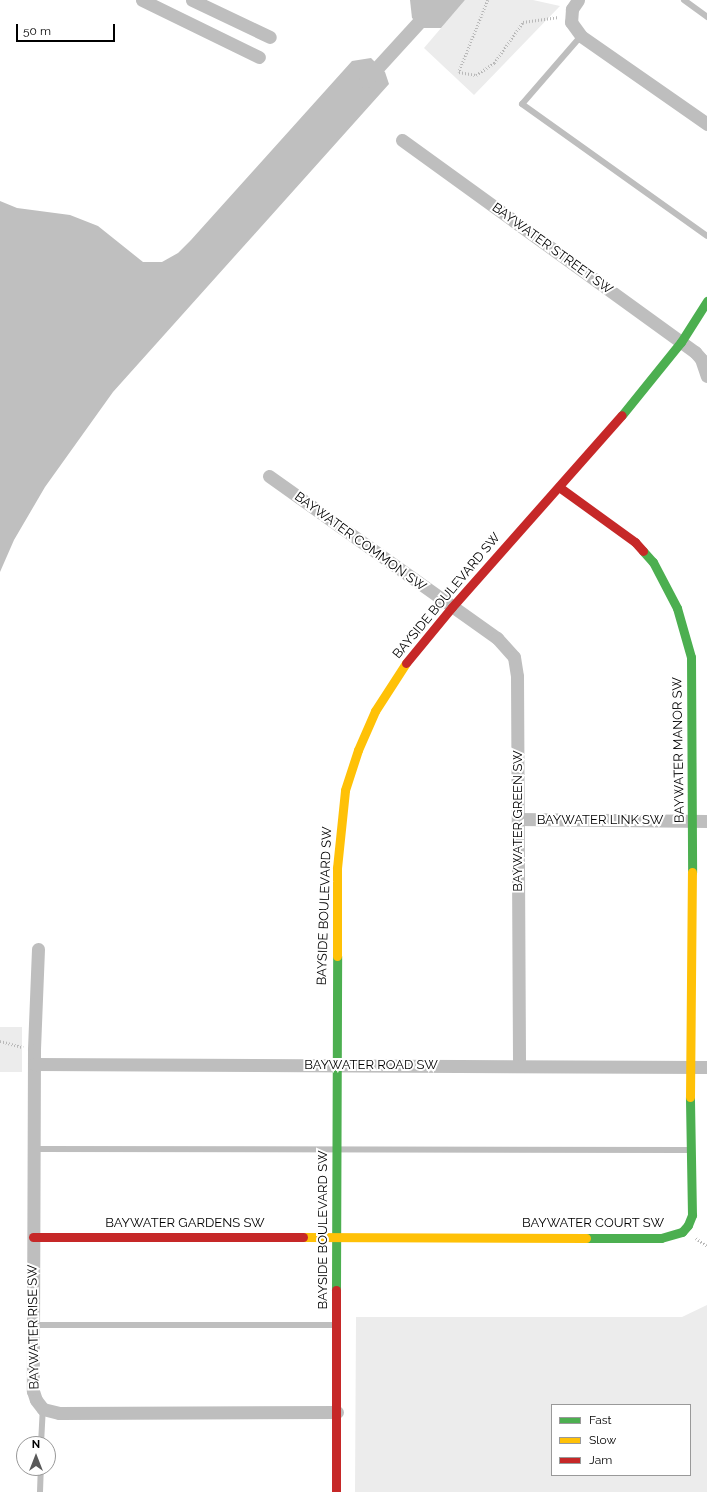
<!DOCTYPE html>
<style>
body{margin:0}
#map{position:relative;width:707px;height:1492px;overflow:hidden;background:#fff;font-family:Raleway,sans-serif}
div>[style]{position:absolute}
.green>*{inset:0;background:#ececec;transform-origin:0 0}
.water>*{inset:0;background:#bfbfbf}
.canal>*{height:14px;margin:-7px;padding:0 7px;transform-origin:7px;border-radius:7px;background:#bfbfbf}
.path>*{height:2.5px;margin-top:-1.25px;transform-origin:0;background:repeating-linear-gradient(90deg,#b9b9b9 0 1px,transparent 0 3px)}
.lane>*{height:6px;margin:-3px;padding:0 3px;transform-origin:3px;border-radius:3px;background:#bebebe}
.street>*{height:13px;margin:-6.5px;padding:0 6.5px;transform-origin:6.5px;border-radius:6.5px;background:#bebebe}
.fast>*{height:9px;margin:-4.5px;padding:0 4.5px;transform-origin:4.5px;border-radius:4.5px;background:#4caf50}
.slow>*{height:9px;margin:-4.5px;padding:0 4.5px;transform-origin:4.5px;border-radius:4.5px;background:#ffc107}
.jam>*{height:9px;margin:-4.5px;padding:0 4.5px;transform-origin:4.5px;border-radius:4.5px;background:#c62828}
span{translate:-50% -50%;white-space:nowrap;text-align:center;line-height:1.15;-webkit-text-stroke:4px #fff;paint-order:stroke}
.street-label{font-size:13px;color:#000}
.legend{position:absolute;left:551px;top:1404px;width:140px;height:72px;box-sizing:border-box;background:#fff;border:1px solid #999;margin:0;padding:5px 7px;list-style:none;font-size:12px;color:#000}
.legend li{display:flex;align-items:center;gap:8px;height:20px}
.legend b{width:20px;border:1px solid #999}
.north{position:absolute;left:16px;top:1436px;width:40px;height:40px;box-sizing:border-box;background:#fff;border:1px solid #999;border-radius:50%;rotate:0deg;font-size:11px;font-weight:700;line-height:16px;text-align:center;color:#000}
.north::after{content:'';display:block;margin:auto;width:14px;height:18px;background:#595959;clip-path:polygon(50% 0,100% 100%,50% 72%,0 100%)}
.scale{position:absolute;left:16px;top:24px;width:99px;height:18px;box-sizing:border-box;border:2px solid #000;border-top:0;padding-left:5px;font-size:12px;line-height:14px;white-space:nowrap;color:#000;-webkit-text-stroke:3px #fff;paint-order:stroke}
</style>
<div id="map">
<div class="green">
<div style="clip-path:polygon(465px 0,533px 0,560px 6px,474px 95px,424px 48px)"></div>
<div style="left:0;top:1027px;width:22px;height:45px"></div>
<div style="clip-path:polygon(evenodd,707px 1305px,707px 1492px,355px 1492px,356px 1317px,682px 1317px,707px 1305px,552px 1405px,690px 1405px,690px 1475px,552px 1475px,552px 1405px)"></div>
</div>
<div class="water">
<div style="clip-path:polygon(465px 0,441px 28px,424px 28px,412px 18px,410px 0)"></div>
<div style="clip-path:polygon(371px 58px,385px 72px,389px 84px,113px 392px,45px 487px,14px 540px,0 572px,0 201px,17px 208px,70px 215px,98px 226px,143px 262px,162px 262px,178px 253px,191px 240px,352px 61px)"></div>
</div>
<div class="canal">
<div style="left:366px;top:81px;width:110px;rotate:-47.6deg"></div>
</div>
<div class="path">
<div style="left:488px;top:0;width:78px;rotate:111.9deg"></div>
<div style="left:459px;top:72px;width:17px;rotate:10deg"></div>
<div style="left:476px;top:75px;width:22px;rotate:-34deg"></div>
<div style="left:494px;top:63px;width:50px;rotate:-54.7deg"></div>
<div style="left:523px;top:22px;width:36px;rotate:-8deg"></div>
<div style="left:0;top:1041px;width:24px;rotate:15deg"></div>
<div style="left:696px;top:1238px;width:14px;rotate:36deg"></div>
</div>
<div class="lane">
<div style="left:684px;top:0;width:29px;rotate:36deg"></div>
<div style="left:581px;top:36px;width:90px;rotate:130.9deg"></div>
<div style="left:522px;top:104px;width:227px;rotate:35.5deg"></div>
<div style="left:34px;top:1149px;width:656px;rotate:0.09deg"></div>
<div style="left:33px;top:1325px;width:302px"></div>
<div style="left:41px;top:1444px;width:35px;rotate:-87deg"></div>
<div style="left:40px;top:1492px;width:24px;rotate:-88deg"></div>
</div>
<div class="street">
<div style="left:142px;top:0;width:130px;rotate:26deg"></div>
<div style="left:192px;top:0;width:86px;rotate:25.4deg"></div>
<div style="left:578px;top:0;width:11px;rotate:124deg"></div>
<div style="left:572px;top:9px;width:13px;rotate:94deg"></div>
<div style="left:571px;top:22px;width:17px;rotate:54deg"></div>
<div style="left:581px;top:36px;width:154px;rotate:34.9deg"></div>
<div style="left:402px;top:140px;width:362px;rotate:35.9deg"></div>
<div style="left:695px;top:352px;width:9px;rotate:49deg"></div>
<div style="left:701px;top:359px;width:18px;rotate:71deg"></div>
<div style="left:269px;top:476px;width:280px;rotate:35.4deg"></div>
<div style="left:497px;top:638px;width:25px;rotate:48deg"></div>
<div style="left:514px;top:657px;width:19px;rotate:81deg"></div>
<div style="left:517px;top:676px;width:390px;rotate:89.7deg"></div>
<div style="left:518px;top:819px;width:189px;rotate:0.6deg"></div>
<div style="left:38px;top:949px;width:101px;rotate:92.3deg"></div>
<div style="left:34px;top:1050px;width:341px;rotate:90.2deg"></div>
<div style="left:33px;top:1391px;width:9px;rotate:72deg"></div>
<div style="left:36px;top:1400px;width:11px;rotate:52deg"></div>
<div style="left:43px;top:1409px;width:16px;rotate:14deg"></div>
<div style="left:59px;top:1413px;width:278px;rotate:-0.2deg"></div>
<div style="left:34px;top:1064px;width:673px;rotate:0.26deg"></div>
</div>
<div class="fast">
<div style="left:622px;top:415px;width:94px;rotate:-51.1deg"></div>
<div style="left:681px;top:342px;width:49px;rotate:-57.6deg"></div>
<div style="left:643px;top:551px;width:15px;rotate:48deg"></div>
<div style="left:653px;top:562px;width:52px;rotate:62.4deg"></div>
<div style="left:677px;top:608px;width:51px;rotate:74.1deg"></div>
<div style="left:691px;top:657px;width:215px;rotate:89.7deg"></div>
<div style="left:586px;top:1238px;width:75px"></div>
<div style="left:661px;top:1238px;width:22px;rotate:-16deg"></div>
<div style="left:682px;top:1232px;width:9px;rotate:-49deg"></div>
<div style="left:688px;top:1225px;width:11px;rotate:-68deg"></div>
<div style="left:692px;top:1215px;width:118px;rotate:-91deg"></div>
<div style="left:336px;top:1290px;width:334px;rotate:-89.8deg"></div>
</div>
<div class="slow">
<div style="left:337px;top:956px;width:88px;rotate:-90deg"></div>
<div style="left:337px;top:868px;width:78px;rotate:-84.1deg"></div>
<div style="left:345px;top:790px;width:42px;rotate:-72deg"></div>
<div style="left:358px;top:750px;width:43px;rotate:-66.4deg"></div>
<div style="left:375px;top:711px;width:57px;rotate:-57.1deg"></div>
<div style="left:690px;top:1097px;width:225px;rotate:-89.5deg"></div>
<div style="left:303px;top:1237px;width:283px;rotate:0.2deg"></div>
</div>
<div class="jam">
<div style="left:559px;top:487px;width:94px;rotate:35.9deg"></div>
<div style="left:635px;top:542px;width:12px;rotate:48deg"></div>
<div style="left:406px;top:663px;width:72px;rotate:-50.6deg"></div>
<div style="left:452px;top:607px;width:256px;rotate:-48.5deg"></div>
<div style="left:33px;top:1237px;width:270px"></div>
<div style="left:336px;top:1492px;width:202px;rotate:-90deg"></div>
</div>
<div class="street-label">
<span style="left:552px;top:249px;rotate:36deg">BAYWATER STREET SW</span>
<span style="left:360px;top:542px;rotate:36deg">BAYWATER COMMON SW</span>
<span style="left:447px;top:596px;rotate:-50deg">BAYSIDE BOULEVARD SW</span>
<span style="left:679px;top:750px;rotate:-91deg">BAYWATER MANOR SW</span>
<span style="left:600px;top:820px">BAYWATER LINK SW</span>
<span style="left:518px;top:821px;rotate:-90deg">BAYWATER GREEN SW</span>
<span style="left:325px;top:906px;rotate:-88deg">BAYSIDE BOULEVARD SW</span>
<span style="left:371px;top:1065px">BAYWATER ROAD SW</span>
<span style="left:185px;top:1223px">BAYWATER GARDENS SW</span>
<span style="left:593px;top:1223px">BAYWATER COURT SW</span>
<span style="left:323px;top:1230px;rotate:-90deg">BAYSIDE BOULEVARD SW</span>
<span style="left:34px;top:1327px;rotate:-91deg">BAYWATER RISE SW</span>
</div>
<ul class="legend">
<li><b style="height:5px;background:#4caf50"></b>Fast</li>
<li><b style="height:5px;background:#ffc107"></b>Slow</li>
<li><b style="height:5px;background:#c62828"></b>Jam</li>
</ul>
<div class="north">N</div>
<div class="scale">50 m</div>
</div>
